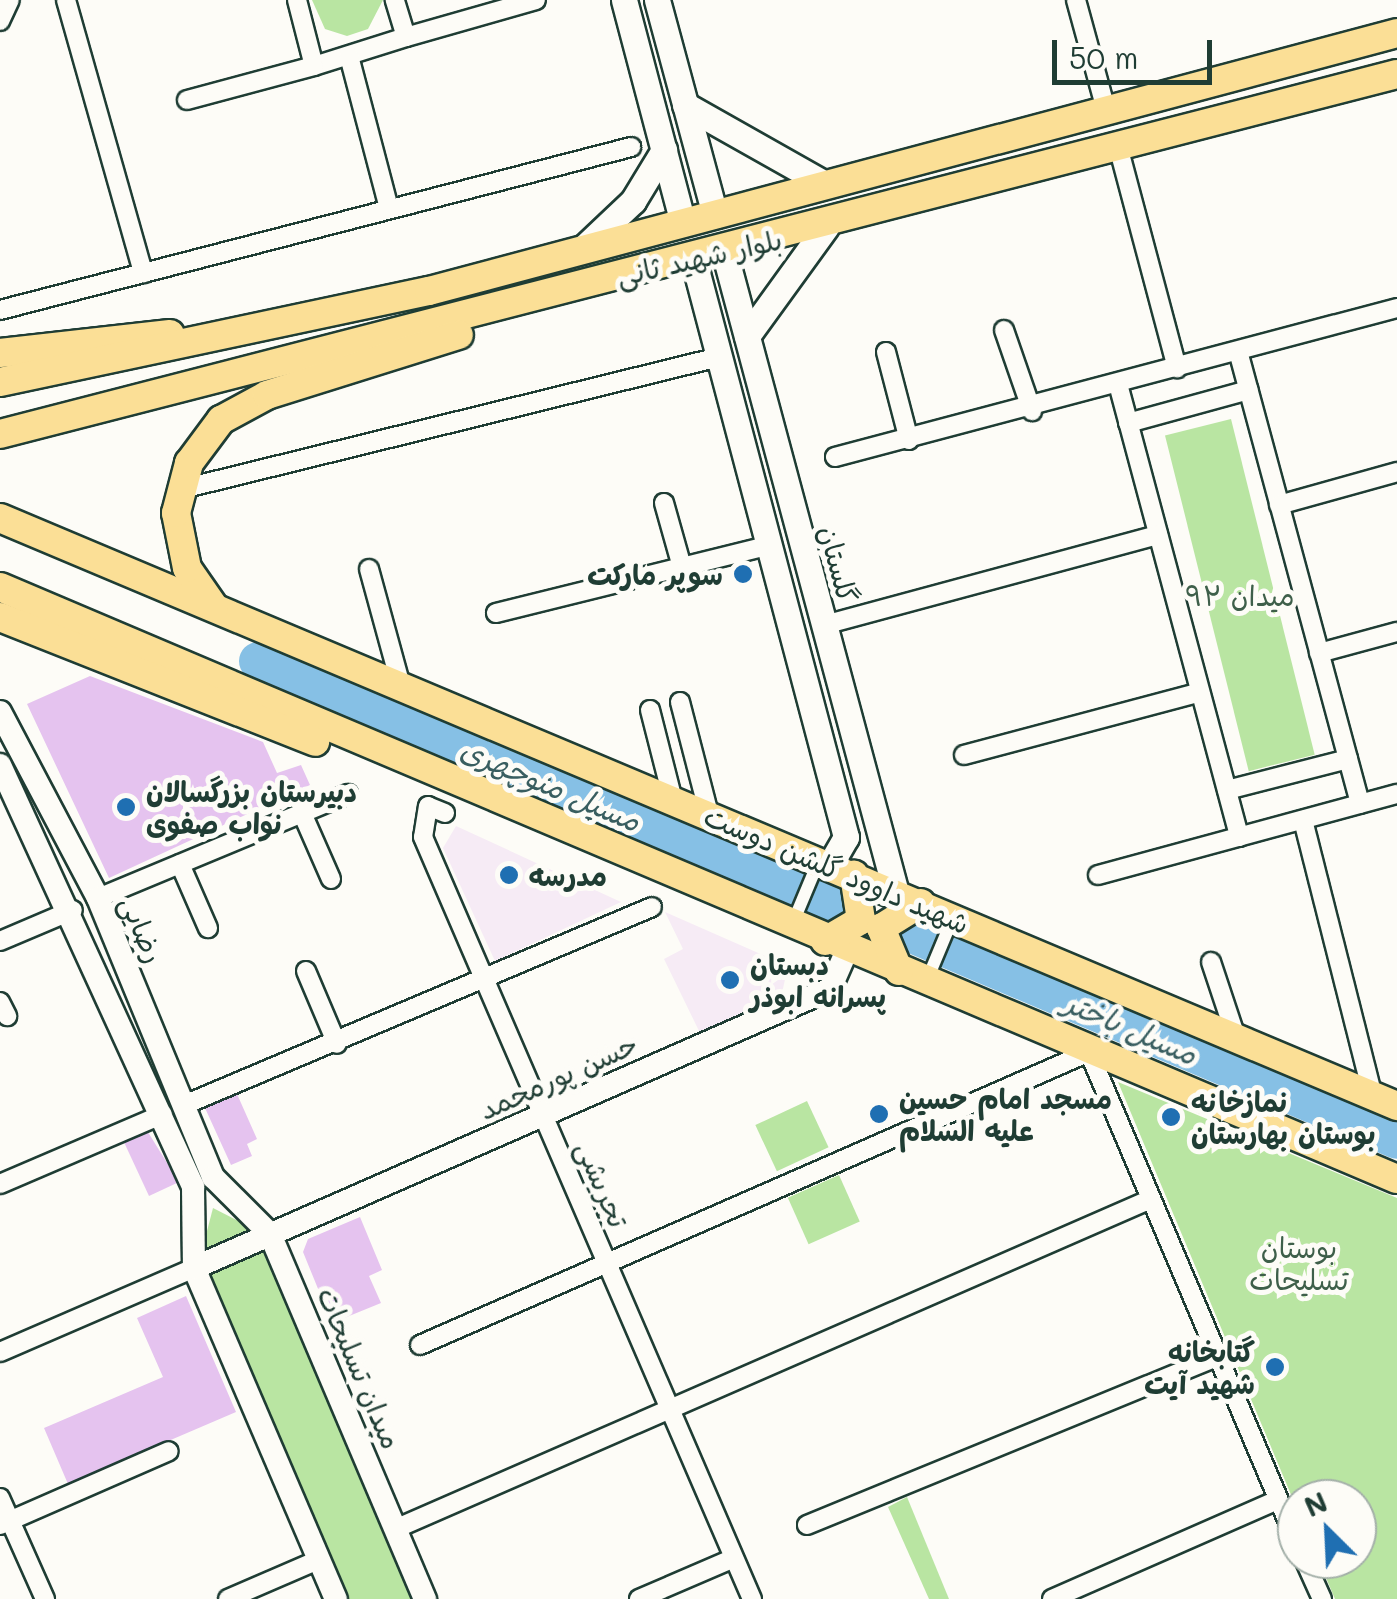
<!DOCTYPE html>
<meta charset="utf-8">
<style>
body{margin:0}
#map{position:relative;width:1397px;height:1599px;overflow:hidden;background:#fdfcf7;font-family:Mali,"Playpen Sans Arabic",sans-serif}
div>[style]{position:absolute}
.built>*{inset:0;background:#f6ebf5}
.green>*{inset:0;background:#b9e5a2;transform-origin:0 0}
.river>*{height:38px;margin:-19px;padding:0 19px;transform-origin:19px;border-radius:19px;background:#86c0e5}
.building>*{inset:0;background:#e5c3ef}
.roads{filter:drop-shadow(2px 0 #1f3d34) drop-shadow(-2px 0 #1f3d34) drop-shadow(0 2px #1f3d34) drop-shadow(0 -2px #1f3d34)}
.pedestrian>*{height:12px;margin:-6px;padding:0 6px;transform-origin:6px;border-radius:6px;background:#fdfcf7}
.minor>*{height:18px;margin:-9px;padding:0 9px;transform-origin:9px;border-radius:9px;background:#fdfcf7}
.tertiary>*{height:22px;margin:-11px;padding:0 11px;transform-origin:11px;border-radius:11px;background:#fdfcf7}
.secondary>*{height:25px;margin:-12.5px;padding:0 12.5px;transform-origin:12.5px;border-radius:12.5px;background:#fdfcf7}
.primary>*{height:28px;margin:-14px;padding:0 14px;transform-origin:14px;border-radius:14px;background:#fbdf96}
.dots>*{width:28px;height:28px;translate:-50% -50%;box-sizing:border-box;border:5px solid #fdfcf7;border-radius:50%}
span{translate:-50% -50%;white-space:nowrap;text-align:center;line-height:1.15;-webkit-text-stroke:10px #fdfcf7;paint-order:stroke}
.street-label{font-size:28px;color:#1f3d34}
.poi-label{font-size:28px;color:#1f3d34;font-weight:700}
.right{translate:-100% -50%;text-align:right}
.left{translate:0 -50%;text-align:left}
.park-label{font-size:28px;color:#3e5f4a}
.water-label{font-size:30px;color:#395e60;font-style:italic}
.north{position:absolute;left:1277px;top:1479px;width:100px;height:100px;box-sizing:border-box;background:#fdfcf7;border:2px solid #a4b0a9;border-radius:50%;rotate:336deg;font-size:28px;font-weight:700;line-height:40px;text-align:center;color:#1f3d34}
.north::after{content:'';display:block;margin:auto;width:35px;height:45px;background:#1f6fb2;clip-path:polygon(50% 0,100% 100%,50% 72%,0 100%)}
.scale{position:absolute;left:1052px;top:40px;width:160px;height:45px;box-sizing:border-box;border:5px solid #1f3d34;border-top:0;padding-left:12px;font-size:30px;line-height:35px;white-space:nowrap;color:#1f3d34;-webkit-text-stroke:8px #fdfcf7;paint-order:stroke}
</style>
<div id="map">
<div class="built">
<div style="clip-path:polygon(456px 826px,621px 902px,495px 961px,443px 848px)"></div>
<div style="clip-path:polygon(665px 912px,788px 966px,782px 993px,700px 1033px,664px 959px,683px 949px)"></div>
</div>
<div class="green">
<div style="clip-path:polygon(312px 0,383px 0,368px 29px,347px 36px,325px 29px)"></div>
<div style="left:1231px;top:419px;width:346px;height:68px;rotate:76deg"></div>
<div style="clip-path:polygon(1118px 1082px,1397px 1198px,1397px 1599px,1335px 1599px,1318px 1559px,1357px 1559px,1357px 1499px,1297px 1499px,1297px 1509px)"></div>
<div style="left:807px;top:1101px;width:51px;height:57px;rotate:65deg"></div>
<div style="left:839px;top:1175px;width:51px;height:56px;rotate:66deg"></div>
<div style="clip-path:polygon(213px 1208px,260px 1232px,418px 1599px,345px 1599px,200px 1258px)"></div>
<div style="clip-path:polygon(907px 1497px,949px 1599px,929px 1599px,888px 1507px)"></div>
</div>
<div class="river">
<div style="left:258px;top:661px;width:636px;rotate:22.77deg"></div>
<div style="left:919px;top:937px;width:519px;rotate:23.01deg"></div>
</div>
<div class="building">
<div style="clip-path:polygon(90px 676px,263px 742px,277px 773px,301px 765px,310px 785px,109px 878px,27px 704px)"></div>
<div style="clip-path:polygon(237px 1094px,257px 1139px,247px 1144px,252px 1156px,231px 1165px,205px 1108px)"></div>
<div style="clip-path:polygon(146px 1129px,179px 1182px,149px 1196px,123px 1140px)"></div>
<div style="clip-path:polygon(360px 1217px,382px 1270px,369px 1276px,381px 1303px,332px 1323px,303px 1252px,308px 1239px)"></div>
<div style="clip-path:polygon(186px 1296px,236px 1412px,68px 1484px,44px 1428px,163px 1377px,137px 1318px)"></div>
</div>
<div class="roads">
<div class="pedestrian">
<div style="left:792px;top:925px;width:70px;rotate:-67.4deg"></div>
<div style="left:927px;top:980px;width:65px;rotate:-67.4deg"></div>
</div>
<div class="minor">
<div style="left:66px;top:0;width:284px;rotate:74.2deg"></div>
<div style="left:297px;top:0;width:68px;rotate:75.6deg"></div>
<div style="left:314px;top:66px;width:96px;rotate:-17.5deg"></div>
<div style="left:406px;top:37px;width:39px;rotate:-107deg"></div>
<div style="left:1076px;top:0;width:114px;rotate:74.7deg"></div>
<div style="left:0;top:21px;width:23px;rotate:-65deg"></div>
<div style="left:406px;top:37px;width:135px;rotate:-15.9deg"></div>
<div style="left:349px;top:56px;width:157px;rotate:75.3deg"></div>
<div style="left:187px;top:100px;width:131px;rotate:-15deg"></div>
<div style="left:1119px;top:150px;width:226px;rotate:75.1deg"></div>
<div style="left:0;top:310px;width:652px;rotate:-14.48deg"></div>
<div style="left:1004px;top:330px;width:86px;rotate:70.9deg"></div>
<div style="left:1238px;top:351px;width:469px;rotate:74.9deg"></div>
<div style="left:886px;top:352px;width:91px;rotate:75.4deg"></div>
<div style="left:1118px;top:384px;width:469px;rotate:75deg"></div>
<div style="left:1128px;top:423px;width:125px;rotate:-15.3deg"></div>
<div style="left:835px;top:457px;width:581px;rotate:-14.85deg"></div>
<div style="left:182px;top:489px;width:553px;rotate:-13.81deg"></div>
<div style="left:664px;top:503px;width:66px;rotate:74.3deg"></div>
<div style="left:1279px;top:505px;width:123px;rotate:-15.6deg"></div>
<div style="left:369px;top:569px;width:121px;rotate:74.7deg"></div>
<div style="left:496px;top:613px;width:282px;rotate:-13.9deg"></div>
<div style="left:824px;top:625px;width:346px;rotate:-15.1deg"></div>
<div style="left:1319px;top:653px;width:81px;rotate:-15.1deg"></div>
<div style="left:680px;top:702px;width:116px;rotate:75.5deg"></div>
<div style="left:650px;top:710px;width:93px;rotate:75.7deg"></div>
<div style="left:964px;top:755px;width:244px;rotate:-14.9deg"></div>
<div style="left:1227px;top:790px;width:125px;rotate:-14.4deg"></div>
<div style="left:302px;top:813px;width:72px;rotate:66.3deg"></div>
<div style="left:445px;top:813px;width:18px;rotate:-158deg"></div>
<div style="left:428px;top:806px;width:31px;rotate:99deg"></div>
<div style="left:423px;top:837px;width:830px;rotate:66.65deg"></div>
<div style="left:1303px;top:820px;width:285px;rotate:75.8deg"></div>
<div style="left:180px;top:864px;width:70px;rotate:66.4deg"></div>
<div style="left:1098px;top:875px;width:310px;rotate:-15.2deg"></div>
<div style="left:98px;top:898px;width:271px;rotate:-22.6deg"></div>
<div style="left:0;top:941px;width:79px;rotate:-23deg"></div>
<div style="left:1211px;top:962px;width:79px;rotate:71.6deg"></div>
<div style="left:306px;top:971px;width:79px;rotate:67deg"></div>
<div style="left:0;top:1002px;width:16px;rotate:63deg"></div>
<div style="left:184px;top:1105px;width:508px;rotate:-22.93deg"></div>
<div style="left:0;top:1184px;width:177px;rotate:-23.2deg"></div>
<div style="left:420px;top:1345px;width:730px;rotate:-23.65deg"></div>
<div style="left:1089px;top:1052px;width:533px;rotate:67.04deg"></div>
<div style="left:0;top:1352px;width:211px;rotate:-23.4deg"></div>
<div style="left:0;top:1498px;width:111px;rotate:66deg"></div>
<div style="left:0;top:1525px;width:184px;rotate:-23.6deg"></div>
<div style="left:807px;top:1525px;width:445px;rotate:-22.3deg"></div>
<div style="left:395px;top:1529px;width:825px;rotate:-23.58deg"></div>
<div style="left:1304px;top:1559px;width:44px;rotate:65.8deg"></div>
<div style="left:228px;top:1599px;width:98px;rotate:-23.4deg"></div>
<div style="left:639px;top:1599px;width:103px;rotate:-23.3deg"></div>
<div style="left:1052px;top:1599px;width:247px;rotate:-23.7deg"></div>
</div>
<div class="tertiary">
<div style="left:0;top:712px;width:210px;rotate:62.2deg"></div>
<div style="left:98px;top:898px;width:302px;rotate:67.6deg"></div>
<div style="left:213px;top:1177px;width:81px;rotate:45deg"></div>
<div style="left:270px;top:1234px;width:397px;rotate:67deg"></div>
<div style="left:0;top:765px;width:464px;rotate:65.4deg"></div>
<div style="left:193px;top:1187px;width:81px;rotate:89.3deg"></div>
<div style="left:194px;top:1268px;width:360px;rotate:66.8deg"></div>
<div style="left:194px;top:1268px;width:695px;rotate:-23.69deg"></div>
<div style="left:830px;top:989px;width:43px;rotate:-66.4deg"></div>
</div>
<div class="secondary">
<div style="left:624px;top:0;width:231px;rotate:75.2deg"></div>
<div style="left:657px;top:0;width:223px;rotate:74.9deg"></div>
<div style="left:685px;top:105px;width:163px;rotate:29.4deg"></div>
<div style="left:580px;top:251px;width:73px;rotate:-43.3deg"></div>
<div style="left:633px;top:201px;width:60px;rotate:-58.7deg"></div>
<div style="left:724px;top:251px;width:665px;rotate:75deg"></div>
<div style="left:693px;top:258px;width:599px;rotate:75.2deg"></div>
<div style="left:846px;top:837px;width:32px;rotate:120deg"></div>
<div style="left:747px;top:336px;width:135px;rotate:-54.1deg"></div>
</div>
<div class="primary">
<div style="left:0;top:353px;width:171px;rotate:-6.4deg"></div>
<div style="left:0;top:382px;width:439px;rotate:-12deg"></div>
<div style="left:429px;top:291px;width:1002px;rotate:-14.92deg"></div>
<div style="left:0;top:434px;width:1443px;rotate:-14.45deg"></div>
<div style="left:0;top:518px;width:1516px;rotate:22.83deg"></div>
<div style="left:0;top:587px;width:1517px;rotate:22.97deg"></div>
<div style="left:214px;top:607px;width:47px;rotate:-124.7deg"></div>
<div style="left:187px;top:568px;width:56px;rotate:-101.3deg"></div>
<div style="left:176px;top:513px;width:52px;rotate:-75.4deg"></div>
<div style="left:189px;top:463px;width:54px;rotate:-53.3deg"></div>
<div style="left:221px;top:420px;width:52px;rotate:-28.5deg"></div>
<div style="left:267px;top:395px;width:201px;rotate:-17.4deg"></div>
<div style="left:0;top:617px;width:339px;rotate:21.6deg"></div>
<div style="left:825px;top:941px;width:42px;rotate:-30.3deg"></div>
<div style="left:861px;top:920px;width:46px;rotate:-98.8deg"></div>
<div style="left:899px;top:971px;width:47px;rotate:-112.7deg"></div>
<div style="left:881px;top:928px;width:47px;rotate:-32deg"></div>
</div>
</div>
<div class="dots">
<div style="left:743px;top:574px;background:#1f6fb2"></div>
<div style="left:126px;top:807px;background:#1f6fb2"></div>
<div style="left:509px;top:875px;background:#1f6fb2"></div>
<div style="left:730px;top:980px;background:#1f6fb2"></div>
<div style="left:879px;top:1114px;background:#1f6fb2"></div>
<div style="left:1171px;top:1117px;background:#1f6fb2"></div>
<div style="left:1275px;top:1367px;background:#1f6fb2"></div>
</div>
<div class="street-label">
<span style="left:699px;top:257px;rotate:-13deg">بلوار شهید ثانی</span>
<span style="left:839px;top:564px;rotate:75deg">گلستان</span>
<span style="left:837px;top:869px;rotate:23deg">شهید داوود گلشن دوست</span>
<span style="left:143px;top:929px;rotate:67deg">رضایی</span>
<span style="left:558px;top:1076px;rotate:-24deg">حسن پورمحمد</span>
<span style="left:603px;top:1184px;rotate:67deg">تجریشی</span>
<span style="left:360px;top:1368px;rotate:67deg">میدان تسلیحات</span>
</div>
<div class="poi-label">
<span class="right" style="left:723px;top:574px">سوپر مارکت</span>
<span class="left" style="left:146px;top:807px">دبیرستان بزرگسالان<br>نواب صفوی</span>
<span class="left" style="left:529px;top:875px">مدرسه</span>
<span class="left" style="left:750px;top:980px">دبستان<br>پسرانه ابوذر</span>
<span class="left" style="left:899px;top:1114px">مسجد امام حسین<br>علیه السلام</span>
<span class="left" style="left:1191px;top:1117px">نمازخانه<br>بوستان بهارستان</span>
<span class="right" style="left:1255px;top:1367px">گتابخانه<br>شهید آیت</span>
</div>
<div class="park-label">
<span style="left:1240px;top:595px">میدان ۹۲</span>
<span style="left:1299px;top:1263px">بوستان<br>تسلیحات</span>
</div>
<div class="water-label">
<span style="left:551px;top:784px;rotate:23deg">مسیل منوچهری</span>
<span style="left:1131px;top:1027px;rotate:23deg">مسیل باختر</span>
</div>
<div class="north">N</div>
<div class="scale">50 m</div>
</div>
